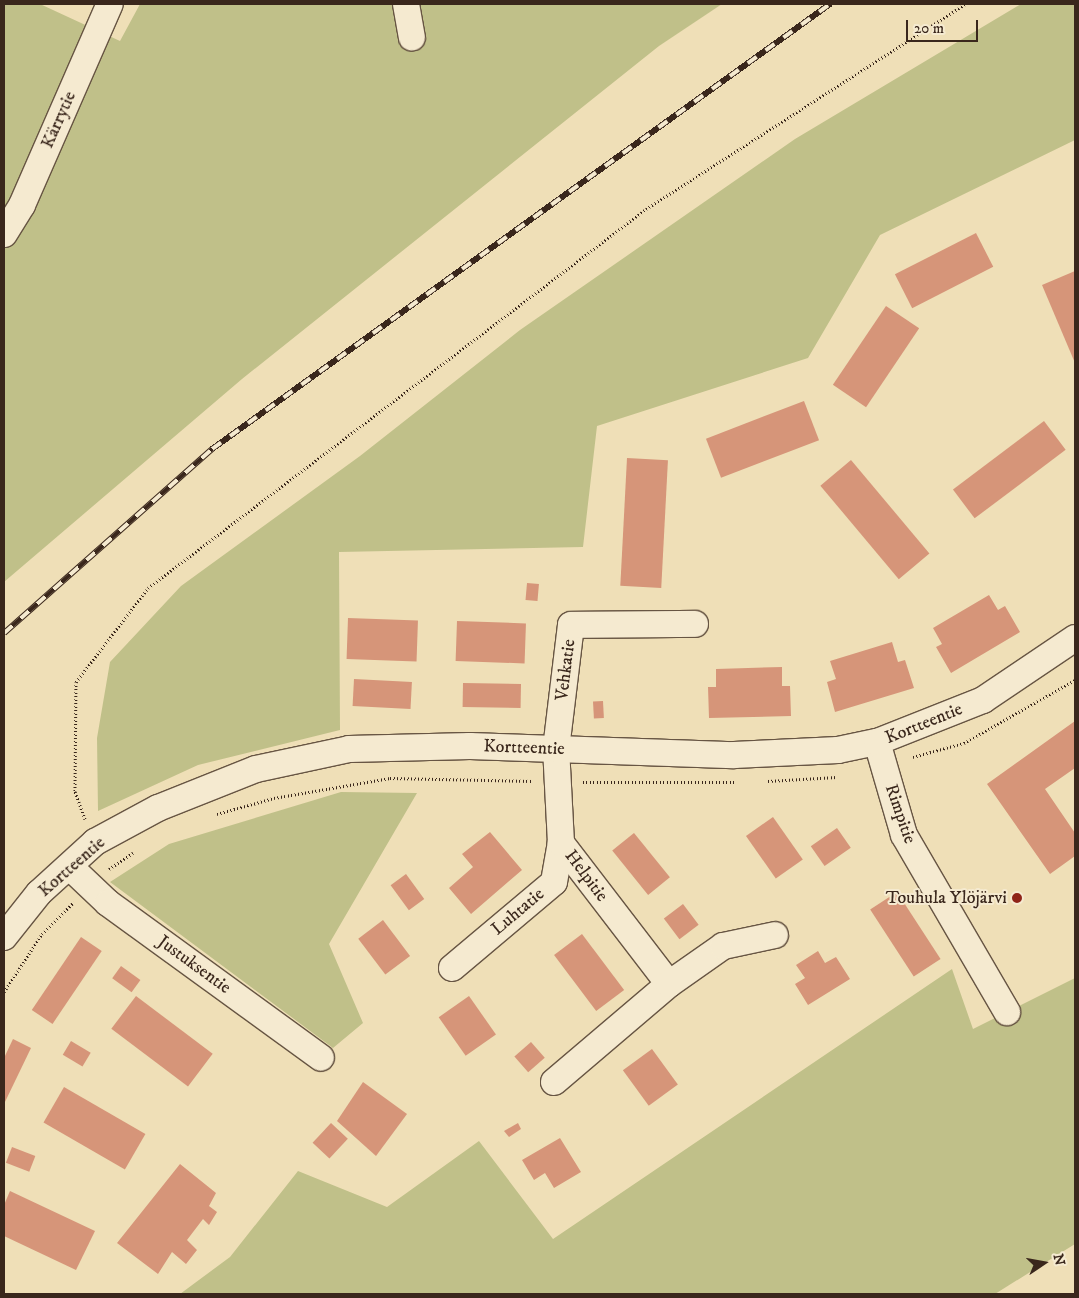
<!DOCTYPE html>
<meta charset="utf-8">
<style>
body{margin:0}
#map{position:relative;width:1079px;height:1298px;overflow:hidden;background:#efdfb7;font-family:"IM FELL DW Pica",serif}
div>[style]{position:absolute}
.green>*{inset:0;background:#c0c089}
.building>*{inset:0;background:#d69579;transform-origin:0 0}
.path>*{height:3px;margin-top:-1.5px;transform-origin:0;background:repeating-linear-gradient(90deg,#3a271c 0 1px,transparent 0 3.5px)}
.roads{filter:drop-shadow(1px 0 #675543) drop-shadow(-1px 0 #675543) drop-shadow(0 1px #675543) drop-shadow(0 -1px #675543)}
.minor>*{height:26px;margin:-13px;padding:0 13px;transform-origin:13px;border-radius:13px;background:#f5ead0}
.rail>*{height:5.5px;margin-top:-2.75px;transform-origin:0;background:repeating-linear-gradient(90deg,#f5ead0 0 11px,#3a271c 0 22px);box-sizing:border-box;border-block:1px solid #3a271c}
.dots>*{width:14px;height:14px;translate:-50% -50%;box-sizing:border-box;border:2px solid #f5ead0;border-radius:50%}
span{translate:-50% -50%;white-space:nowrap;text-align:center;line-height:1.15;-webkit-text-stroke:4px #f5ead0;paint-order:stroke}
.street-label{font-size:18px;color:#3a271c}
.poi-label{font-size:18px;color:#3a271c}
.right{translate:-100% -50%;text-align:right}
.frame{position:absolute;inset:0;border:5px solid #3a271c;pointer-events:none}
.north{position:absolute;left:1019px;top:1238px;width:50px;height:50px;-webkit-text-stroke:4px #f5ead0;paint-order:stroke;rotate:78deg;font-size:14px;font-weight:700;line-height:20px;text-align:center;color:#3a271c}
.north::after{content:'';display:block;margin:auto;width:18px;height:22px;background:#3a271c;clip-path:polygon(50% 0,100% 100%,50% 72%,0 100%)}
.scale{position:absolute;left:906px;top:20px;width:72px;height:22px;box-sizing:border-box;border:2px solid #3a271c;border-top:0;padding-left:6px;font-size:15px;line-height:18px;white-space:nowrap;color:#3a271c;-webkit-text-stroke:4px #f5ead0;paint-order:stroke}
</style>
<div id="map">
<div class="green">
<div style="clip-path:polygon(4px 4px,40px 4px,120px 41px,140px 4px,722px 4px,659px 46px,242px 379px,4px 582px)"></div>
<div style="clip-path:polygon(1021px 4px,1075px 4px,1075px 140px,880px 235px,808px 358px,597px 426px,583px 547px,339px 552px,340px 730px,198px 765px,98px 811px,97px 738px,110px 662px,181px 586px,360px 456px,520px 330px,795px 139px)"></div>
<div style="clip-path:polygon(341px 792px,417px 793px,329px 944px,363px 1023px,333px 1048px,110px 882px,169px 844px)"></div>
<div style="clip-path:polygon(952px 969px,973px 1029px,1075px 978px,1075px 1244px,995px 1294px,180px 1294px,230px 1257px,298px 1171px,387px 1207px,479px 1141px,553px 1239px)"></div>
</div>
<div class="building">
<div style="left:976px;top:233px;width:38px;height:91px;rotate:63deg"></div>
<div style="clip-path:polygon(1075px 271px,1075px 363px,1042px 285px)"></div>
<div style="left:886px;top:306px;width:40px;height:95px;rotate:34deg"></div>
<div style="left:804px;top:401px;width:42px;height:105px;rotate:69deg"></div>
<div style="left:1044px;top:421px;width:36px;height:114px;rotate:53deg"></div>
<div style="left:627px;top:458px;width:41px;height:128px;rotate:3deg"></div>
<div style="left:851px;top:460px;width:122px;height:40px;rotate:50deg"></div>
<div style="left:527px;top:583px;width:12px;height:17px;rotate:5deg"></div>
<div style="clip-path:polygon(989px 595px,998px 610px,1005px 606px,1020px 632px,951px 673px,936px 647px,942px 644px,933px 628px)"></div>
<div style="left:348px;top:618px;width:70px;height:41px;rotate:2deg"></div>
<div style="left:457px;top:621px;width:69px;height:40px;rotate:2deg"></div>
<div style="clip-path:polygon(892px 642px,898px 662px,905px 660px,914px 688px,835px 712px,827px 682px,836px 679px,830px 661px)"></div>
<div style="clip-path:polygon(782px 667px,782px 686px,790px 686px,791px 716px,709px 718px,708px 687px,716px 687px,716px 669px)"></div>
<div style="left:354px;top:679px;width:58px;height:27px;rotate:3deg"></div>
<div style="left:463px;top:683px;width:58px;height:24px;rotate:1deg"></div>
<div style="left:603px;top:701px;width:17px;height:10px;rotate:87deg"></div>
<div style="clip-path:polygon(1075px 721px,1075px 768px,1045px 789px,1075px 833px,1075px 856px,1050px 874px,987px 784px)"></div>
<div style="left:773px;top:817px;width:52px;height:33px;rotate:55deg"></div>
<div style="left:837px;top:828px;width:24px;height:32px;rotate:55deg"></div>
<div style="clip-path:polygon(490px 832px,522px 870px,471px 914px,449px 888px,473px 867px,462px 854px)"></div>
<div style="left:634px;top:833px;width:57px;height:28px;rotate:51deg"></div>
<div style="left:406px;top:874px;width:31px;height:19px;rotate:54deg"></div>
<div style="left:897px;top:892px;width:80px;height:32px;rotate:57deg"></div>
<div style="left:683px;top:904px;width:26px;height:24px;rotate:53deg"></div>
<div style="left:383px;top:920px;width:45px;height:31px;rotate:53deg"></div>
<div style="left:582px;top:934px;width:70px;height:35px;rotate:53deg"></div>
<div style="left:81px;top:937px;width:25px;height:88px;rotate:34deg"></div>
<div style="clip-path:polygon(818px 951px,825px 963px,836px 957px,850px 979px,808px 1005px,795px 984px,805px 978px,796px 965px)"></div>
<div style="left:121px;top:966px;width:24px;height:15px;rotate:36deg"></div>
<div style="left:136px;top:996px;width:96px;height:41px;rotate:37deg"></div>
<div style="left:469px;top:996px;width:47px;height:37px;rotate:55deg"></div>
<div style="clip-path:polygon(13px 1039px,31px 1048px,4px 1104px,4px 1058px)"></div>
<div style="left:71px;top:1041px;width:23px;height:16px;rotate:31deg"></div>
<div style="left:531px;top:1042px;width:21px;height:22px;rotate:49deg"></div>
<div style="left:652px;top:1049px;width:44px;height:36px;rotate:54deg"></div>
<div style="clip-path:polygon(363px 1082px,407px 1114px,376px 1156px,337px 1121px)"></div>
<div style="left:64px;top:1087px;width:94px;height:41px;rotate:30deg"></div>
<div style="left:331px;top:1123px;width:23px;height:27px;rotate:43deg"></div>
<div style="clip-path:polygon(518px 1123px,521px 1129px,509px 1137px,504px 1131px)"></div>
<div style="clip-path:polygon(560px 1138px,581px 1172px,554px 1188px,545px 1173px,534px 1180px,522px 1160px)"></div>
<div style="left:12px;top:1147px;width:25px;height:17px;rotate:21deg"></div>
<div style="clip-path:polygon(180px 1164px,216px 1193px,209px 1206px,217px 1212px,209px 1225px,203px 1219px,187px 1240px,197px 1250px,186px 1264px,172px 1252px,158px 1274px,117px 1243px)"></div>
<div style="clip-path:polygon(10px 1191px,95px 1231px,76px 1270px,4px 1236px,4px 1205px)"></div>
</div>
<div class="path">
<div style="left:913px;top:757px;width:53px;rotate:-15.4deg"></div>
<div style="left:964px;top:743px;width:128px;rotate:-29.6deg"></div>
<div style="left:768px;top:781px;width:69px;rotate:-3.3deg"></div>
<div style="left:583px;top:782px;width:152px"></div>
<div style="left:217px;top:814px;width:59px;rotate:-15.7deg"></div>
<div style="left:274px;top:798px;width:118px;rotate:-9.8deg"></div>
<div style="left:390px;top:778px;width:142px;rotate:1.2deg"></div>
<div style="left:85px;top:819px;width:30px;rotate:-110deg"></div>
<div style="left:75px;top:791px;width:109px;rotate:-89.5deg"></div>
<div style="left:76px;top:682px;width:118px;rotate:-52.5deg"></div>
<div style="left:148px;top:588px;width:626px;rotate:-37.27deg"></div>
<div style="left:646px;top:209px;width:379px;rotate:-32.7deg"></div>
<div style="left:109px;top:869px;width:29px;rotate:-34deg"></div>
<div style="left:4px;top:992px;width:69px;rotate:-56.8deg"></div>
<div style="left:42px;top:934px;width:45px;rotate:-45deg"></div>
</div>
<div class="roads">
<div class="minor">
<div style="left:406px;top:4px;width:34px;rotate:80deg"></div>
<div style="left:4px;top:234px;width:34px;rotate:-58deg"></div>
<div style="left:22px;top:205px;width:219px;rotate:-66.4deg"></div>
<div style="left:877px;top:742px;width:97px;rotate:73.8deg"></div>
<div style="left:904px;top:835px;width:205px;rotate:59.8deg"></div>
<div style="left:70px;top:867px;width:52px;rotate:43.5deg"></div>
<div style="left:108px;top:903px;width:263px;rotate:36deg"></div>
<div style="left:4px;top:937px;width:56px;rotate:-51.5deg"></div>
<div style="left:39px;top:893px;width:76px;rotate:-42.3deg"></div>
<div style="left:95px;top:842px;width:72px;rotate:-28.4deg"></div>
<div style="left:158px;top:808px;width:105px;rotate:-21.7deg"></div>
<div style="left:256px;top:769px;width:95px;rotate:-12.1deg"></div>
<div style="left:349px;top:749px;width:121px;rotate:-1.4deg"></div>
<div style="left:470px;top:746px;width:264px;rotate:2deg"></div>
<div style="left:734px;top:755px;width:104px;rotate:-2.8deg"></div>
<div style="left:838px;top:750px;width:40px;rotate:-12deg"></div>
<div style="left:877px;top:742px;width:114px;rotate:-21.6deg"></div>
<div style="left:983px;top:700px;width:111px;rotate:-34deg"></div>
<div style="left:452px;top:968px;width:133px;rotate:-40.1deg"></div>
<div style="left:554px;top:882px;width:40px;rotate:-80deg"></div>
<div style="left:669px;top:984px;width:178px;rotate:-127.5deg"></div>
<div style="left:561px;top:843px;width:94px;rotate:-93deg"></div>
<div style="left:556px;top:749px;width:125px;rotate:-83.1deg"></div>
<div style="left:571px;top:625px;width:124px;rotate:-0.5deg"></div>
<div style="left:554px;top:1082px;width:151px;rotate:-40.4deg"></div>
<div style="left:669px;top:984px;width:66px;rotate:-35.1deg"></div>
<div style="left:723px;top:946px;width:53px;rotate:-11.9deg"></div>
</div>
</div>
<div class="rail">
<div style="left:4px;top:633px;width:278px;rotate:-41.5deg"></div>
<div style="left:212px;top:449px;width:762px;rotate:-35.76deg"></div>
</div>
<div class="dots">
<div style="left:1017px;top:898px;background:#8f2418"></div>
</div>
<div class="street-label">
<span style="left:59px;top:120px;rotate:-66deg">Kärrytie</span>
<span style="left:566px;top:670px;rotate:-83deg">Vehkatie</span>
<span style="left:924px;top:724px;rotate:-22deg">Kortteentie</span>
<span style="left:524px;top:748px;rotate:2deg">Kortteentie</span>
<span style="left:900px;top:814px;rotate:71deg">Rimpitie</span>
<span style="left:72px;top:867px;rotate:-41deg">Kortteentie</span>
<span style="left:586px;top:876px;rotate:53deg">Helpitie</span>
<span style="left:518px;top:912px;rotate:-40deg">Luhtatie</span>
<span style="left:194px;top:965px;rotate:36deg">Justuksentie</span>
</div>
<div class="poi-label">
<span class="right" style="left:1007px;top:898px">Touhula Ylöjärvi</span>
</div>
<div class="frame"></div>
<div class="north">N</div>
<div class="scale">20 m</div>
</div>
